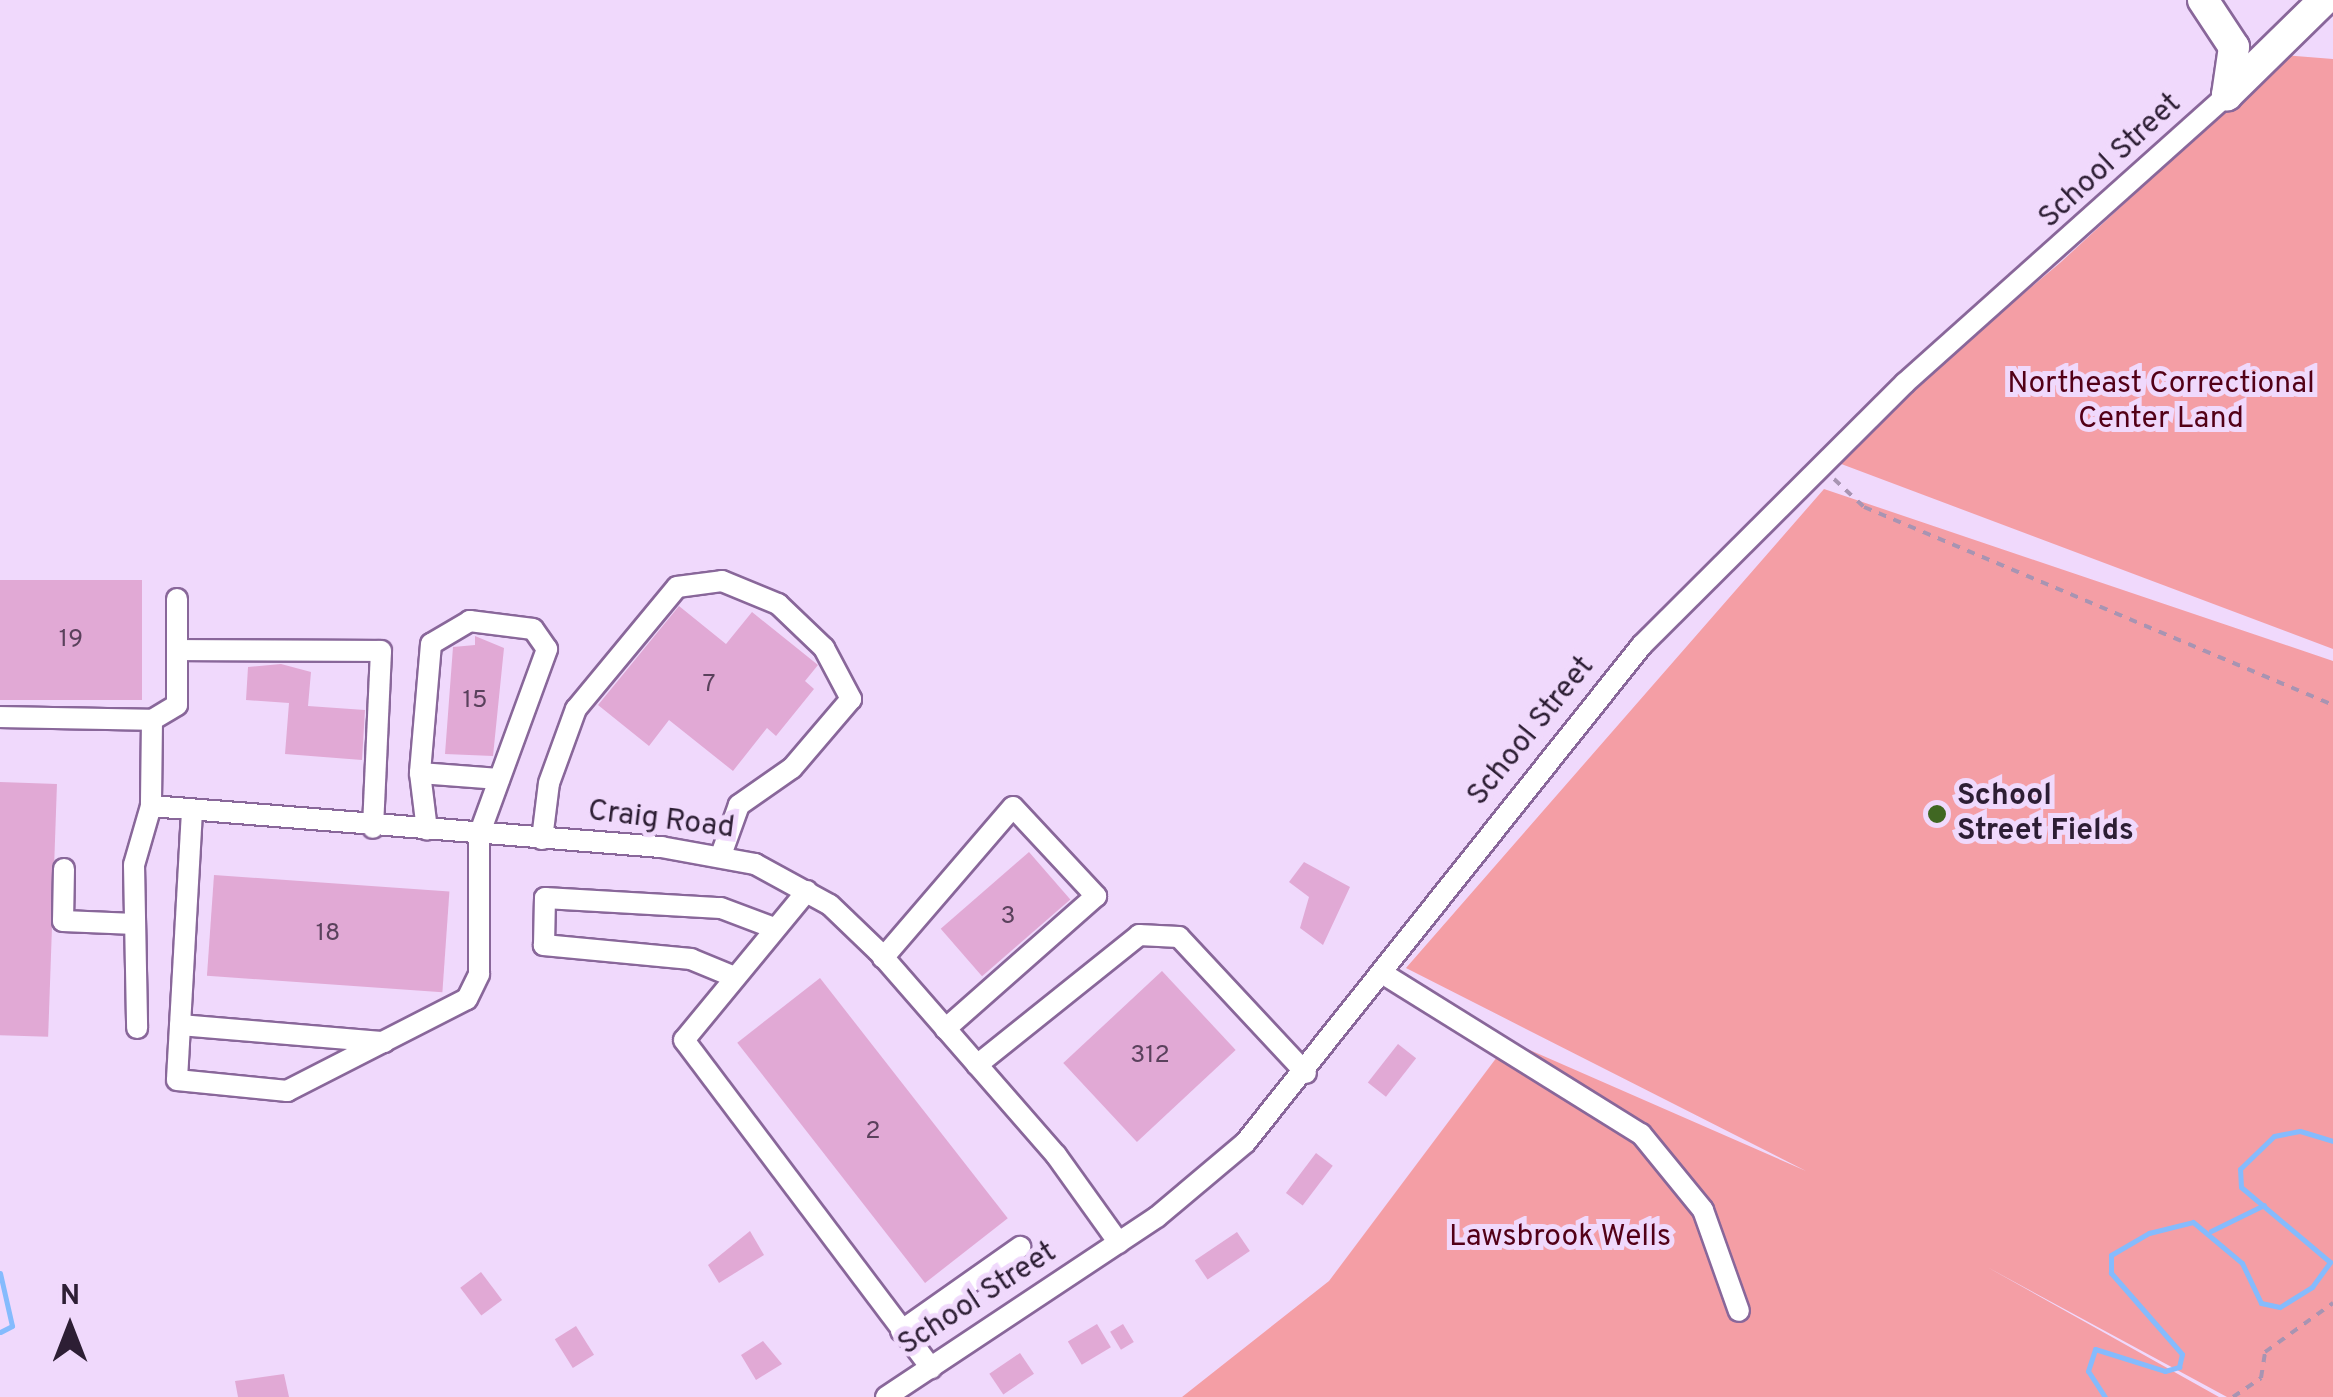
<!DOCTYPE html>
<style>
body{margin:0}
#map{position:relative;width:2333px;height:1397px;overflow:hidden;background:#f0d9fc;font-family:Overpass,sans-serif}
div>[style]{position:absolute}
.green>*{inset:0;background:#f49ea5}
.stream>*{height:5px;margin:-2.5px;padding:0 2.5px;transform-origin:2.5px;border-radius:2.5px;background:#85bbfd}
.building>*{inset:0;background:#e1a9d5;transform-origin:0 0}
.path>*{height:4px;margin-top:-2px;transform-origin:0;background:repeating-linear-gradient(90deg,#a894b2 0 8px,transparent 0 16px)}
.roads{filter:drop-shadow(2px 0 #89679a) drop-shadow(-2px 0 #89679a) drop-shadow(0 2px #89679a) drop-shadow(0 -2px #89679a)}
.minor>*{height:20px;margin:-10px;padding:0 10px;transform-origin:10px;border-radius:10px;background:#fff}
.highway>*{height:30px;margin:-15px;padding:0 15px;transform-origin:15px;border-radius:15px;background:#fff}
.dots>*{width:28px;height:28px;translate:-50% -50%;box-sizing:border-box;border:5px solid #f0d9fc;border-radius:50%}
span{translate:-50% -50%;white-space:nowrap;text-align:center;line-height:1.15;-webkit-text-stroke:10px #f0d9fc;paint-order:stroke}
.number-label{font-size:25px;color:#5a415c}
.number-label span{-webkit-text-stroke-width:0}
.street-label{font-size:30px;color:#2d1e34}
.park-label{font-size:30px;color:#530017}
.poi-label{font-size:30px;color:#2d1e34;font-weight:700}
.left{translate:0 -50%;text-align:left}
.north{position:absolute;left:20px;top:1277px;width:100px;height:100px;-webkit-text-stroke:8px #f0d9fc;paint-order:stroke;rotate:0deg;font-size:28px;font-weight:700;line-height:40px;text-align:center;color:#2d1e34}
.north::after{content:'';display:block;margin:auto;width:35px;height:45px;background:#2d1e34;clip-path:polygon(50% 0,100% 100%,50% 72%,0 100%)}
</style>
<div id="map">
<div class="green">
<div style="clip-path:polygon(2270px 54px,2333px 59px,2333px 649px,1828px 459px,2061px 262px,2226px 110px)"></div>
<div style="clip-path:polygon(1824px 489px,2333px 661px,2333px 1397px,2227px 1397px,1987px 1267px,2219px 1397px,1182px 1397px,1329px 1281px,1509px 1041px,1806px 1171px,1406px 968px)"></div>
</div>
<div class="stream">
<div style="left:2211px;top:1231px;width:59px;rotate:-26.1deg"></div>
<div style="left:0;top:1273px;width:54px;rotate:77.2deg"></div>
<div style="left:12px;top:1326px;width:13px;rotate:153deg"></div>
<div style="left:2105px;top:1397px;width:31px;rotate:-123deg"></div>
<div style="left:2088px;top:1371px;width:23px;rotate:-72deg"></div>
<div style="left:2095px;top:1349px;width:73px;rotate:17.4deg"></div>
<div style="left:2165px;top:1371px;width:15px;rotate:-16deg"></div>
<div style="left:2179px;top:1367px;width:13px;rotate:-77deg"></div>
<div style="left:2182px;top:1354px;width:108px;rotate:-131.2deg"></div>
<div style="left:2111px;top:1273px;width:18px;rotate:-90deg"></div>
<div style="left:2111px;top:1255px;width:44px;rotate:-30.1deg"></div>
<div style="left:2149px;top:1233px;width:45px;rotate:-14deg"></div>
<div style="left:2193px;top:1222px;width:64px;rotate:39.9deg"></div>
<div style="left:2242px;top:1263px;width:44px;rotate:64.6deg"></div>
<div style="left:2261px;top:1303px;width:19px;rotate:12deg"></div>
<div style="left:2280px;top:1307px;width:38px;rotate:-32deg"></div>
<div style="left:2312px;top:1287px;width:31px;rotate:-54deg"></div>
<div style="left:2330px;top:1262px;width:116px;rotate:-139.9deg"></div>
<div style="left:2241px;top:1187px;width:18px;rotate:-93deg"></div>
<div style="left:2240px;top:1169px;width:47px;rotate:-44.1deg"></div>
<div style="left:2274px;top:1136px;width:26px;rotate:-11deg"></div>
<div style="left:2300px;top:1131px;width:34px;rotate:17deg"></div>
</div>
<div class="building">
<div style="left:142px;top:580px;width:120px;height:142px;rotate:90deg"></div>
<div style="clip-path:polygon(679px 606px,726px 644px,752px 612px,818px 665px,805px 681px,814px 689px,776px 736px,767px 728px,733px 771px,669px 720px,649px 746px,598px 705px)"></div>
<div style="clip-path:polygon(475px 636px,504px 648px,493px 756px,445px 754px,453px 647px,475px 645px)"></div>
<div style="clip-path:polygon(281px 664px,311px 672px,308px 706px,365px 710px,362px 760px,285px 754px,289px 703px,246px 700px,248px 667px)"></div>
<div style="left:0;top:782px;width:57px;height:253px;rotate:2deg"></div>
<div style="left:1029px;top:852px;width:63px;height:117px;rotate:49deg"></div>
<div style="clip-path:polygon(1304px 862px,1350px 887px,1323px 945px,1300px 928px,1309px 897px,1289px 882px)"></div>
<div style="left:214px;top:875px;width:236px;height:101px;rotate:4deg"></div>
<div style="left:1162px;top:971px;width:108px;height:135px;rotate:47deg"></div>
<div style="left:820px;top:978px;width:305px;height:105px;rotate:52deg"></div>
<div style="left:1398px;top:1044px;width:23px;height:49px;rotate:38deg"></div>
<div style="left:1316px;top:1153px;width:21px;height:50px;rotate:37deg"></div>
<div style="clip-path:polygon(750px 1231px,764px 1255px,719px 1283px,708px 1265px)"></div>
<div style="left:1237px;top:1232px;width:23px;height:51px;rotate:56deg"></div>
<div style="left:481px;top:1272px;width:35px;height:26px;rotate:53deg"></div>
<div style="left:1097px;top:1324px;width:27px;height:34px;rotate:59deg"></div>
<div style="left:1123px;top:1324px;width:21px;height:15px;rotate:59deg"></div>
<div style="left:576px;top:1326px;width:34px;height:25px;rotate:58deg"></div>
<div style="clip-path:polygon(763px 1341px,782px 1364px,756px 1380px,741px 1355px)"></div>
<div style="left:1020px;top:1353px;width:25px;height:37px;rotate:56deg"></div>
<div style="clip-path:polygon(284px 1374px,289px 1397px,238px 1397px,235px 1381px)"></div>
</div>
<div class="path">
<div style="left:1834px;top:479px;width:41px;rotate:43deg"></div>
<div style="left:1864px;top:507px;width:509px;rotate:22.89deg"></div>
<div style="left:2233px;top:1397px;width:34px;rotate:-34deg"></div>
<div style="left:2261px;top:1378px;width:26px;rotate:-81deg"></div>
<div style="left:2265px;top:1352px;width:84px;rotate:-35.8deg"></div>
</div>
<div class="roads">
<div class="minor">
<div style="left:177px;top:650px;width:204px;rotate:0.3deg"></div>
<div style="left:381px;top:651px;width:177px;rotate:92.6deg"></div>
<div style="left:0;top:717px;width:152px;rotate:1.1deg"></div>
<div style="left:152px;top:720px;width:86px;rotate:90.7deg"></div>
<div style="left:151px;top:806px;width:61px;rotate:106.1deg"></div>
<div style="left:134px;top:865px;width:163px;rotate:88.9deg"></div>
<div style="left:152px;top:720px;width:29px;rotate:-31deg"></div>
<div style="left:177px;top:705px;width:106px;rotate:-90deg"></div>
<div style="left:420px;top:773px;width:79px;rotate:4.3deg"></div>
<div style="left:151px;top:806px;width:512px;rotate:4.6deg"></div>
<div style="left:661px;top:847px;width:96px;rotate:10.3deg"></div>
<div style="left:755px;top:864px;width:85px;rotate:28.7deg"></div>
<div style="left:830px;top:905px;width:66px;rotate:43.8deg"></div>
<div style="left:878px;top:951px;width:271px;rotate:48.9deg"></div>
<div style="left:1056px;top:1155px;width:108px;rotate:54.4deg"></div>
<div style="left:192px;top:811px;width:269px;rotate:93.2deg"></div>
<div style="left:177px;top:1080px;width:111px;rotate:5.7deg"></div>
<div style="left:287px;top:1091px;width:202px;rotate:-27.1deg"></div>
<div style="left:467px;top:999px;width:28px;rotate:-64deg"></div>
<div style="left:479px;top:974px;width:139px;rotate:-90deg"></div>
<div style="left:479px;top:835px;width:198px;rotate:-69.9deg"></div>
<div style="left:547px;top:649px;width:24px;rotate:-125deg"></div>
<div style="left:533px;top:629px;width:64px;rotate:-172.8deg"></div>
<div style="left:470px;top:621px;width:45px;rotate:149.5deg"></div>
<div style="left:431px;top:644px;width:129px;rotate:94.9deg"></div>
<div style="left:420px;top:773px;width:57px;rotate:83deg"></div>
<div style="left:542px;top:839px;width:56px;rotate:-82.9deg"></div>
<div style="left:549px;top:783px;width:79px;rotate:-70deg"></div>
<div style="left:576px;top:709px;width:158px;rotate:-50.4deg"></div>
<div style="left:677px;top:587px;width:45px;rotate:-7.6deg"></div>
<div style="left:722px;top:581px;width:61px;rotate:22.3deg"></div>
<div style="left:778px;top:604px;width:64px;rotate:43.7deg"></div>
<div style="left:824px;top:648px;width:58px;rotate:62.1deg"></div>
<div style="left:851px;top:699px;width:91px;rotate:130.5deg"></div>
<div style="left:792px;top:768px;width:65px;rotate:145.1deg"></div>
<div style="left:739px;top:805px;width:53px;rotate:109.8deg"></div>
<div style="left:64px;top:869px;width:52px;rotate:91.1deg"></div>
<div style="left:63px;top:921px;width:72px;rotate:2.4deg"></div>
<div style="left:807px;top:891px;width:193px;rotate:129.5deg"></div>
<div style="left:684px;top:1040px;width:411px;rotate:53deg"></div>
<div style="left:883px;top:958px;width:199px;rotate:-49.3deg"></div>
<div style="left:1013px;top:807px;width:122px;rotate:47deg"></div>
<div style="left:1096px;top:896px;width:201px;rotate:138.6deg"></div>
<div style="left:1382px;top:973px;width:305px;rotate:31.9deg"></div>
<div style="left:1641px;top:1134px;width:98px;rotate:50.8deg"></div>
<div style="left:1703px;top:1210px;width:107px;rotate:70.4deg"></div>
<div style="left:732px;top:976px;width:44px;rotate:-157.5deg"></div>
<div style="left:691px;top:959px;width:148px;rotate:-174.6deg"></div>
<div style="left:544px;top:945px;width:47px;rotate:-88.8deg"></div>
<div style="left:545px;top:898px;width:176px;rotate:3.3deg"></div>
<div style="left:721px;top:908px;width:57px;rotate:20.7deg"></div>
<div style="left:180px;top:1025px;width:205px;rotate:4.8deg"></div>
<div style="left:977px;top:1065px;width:208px;rotate:-38.7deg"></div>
<div style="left:1139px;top:935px;width:40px;rotate:2.9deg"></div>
<div style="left:1179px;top:937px;width:186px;rotate:47deg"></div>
<div style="left:901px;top:1331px;width:146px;rotate:-35.2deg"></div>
<div style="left:886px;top:1397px;width:325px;rotate:-33.6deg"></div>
<div style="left:1157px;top:1217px;width:115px;rotate:-40.1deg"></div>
<div style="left:1245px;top:1143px;width:637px;rotate:-51.44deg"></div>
<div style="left:1642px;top:645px;width:371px;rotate:-44.9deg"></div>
<div style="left:1905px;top:383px;width:432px;rotate:-41.8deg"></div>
</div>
<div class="highway">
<div style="left:2203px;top:0;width:56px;rotate:56.6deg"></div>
<div style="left:2234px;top:47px;width:49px;rotate:98.3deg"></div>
<div style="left:2227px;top:95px;width:136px;rotate:-44.4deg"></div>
</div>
</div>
<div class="dots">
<div style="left:1937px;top:814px;background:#406722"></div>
</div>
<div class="number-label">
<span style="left:71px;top:640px">19</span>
<span style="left:709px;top:685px">7</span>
<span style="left:475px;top:701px">15</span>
<span style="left:1008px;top:917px">3</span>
<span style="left:328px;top:934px">18</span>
<span style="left:1150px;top:1056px">312</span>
<span style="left:873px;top:1132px">2</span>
</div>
<div class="street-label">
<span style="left:2111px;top:162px;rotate:-43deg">School Street</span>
<span style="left:1532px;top:732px;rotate:-51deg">School Street</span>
<span style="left:661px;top:821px;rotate:7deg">Craig Road</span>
<span style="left:978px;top:1300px;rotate:-33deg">School Street</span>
</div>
<div class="park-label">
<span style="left:2161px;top:402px">Northeast Correctional<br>Center Land</span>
<span style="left:1560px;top:1238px">Lawsbrook Wells</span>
</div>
<div class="poi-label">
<span class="left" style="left:1957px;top:814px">School<br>Street Fields</span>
</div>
<div class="north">N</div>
</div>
